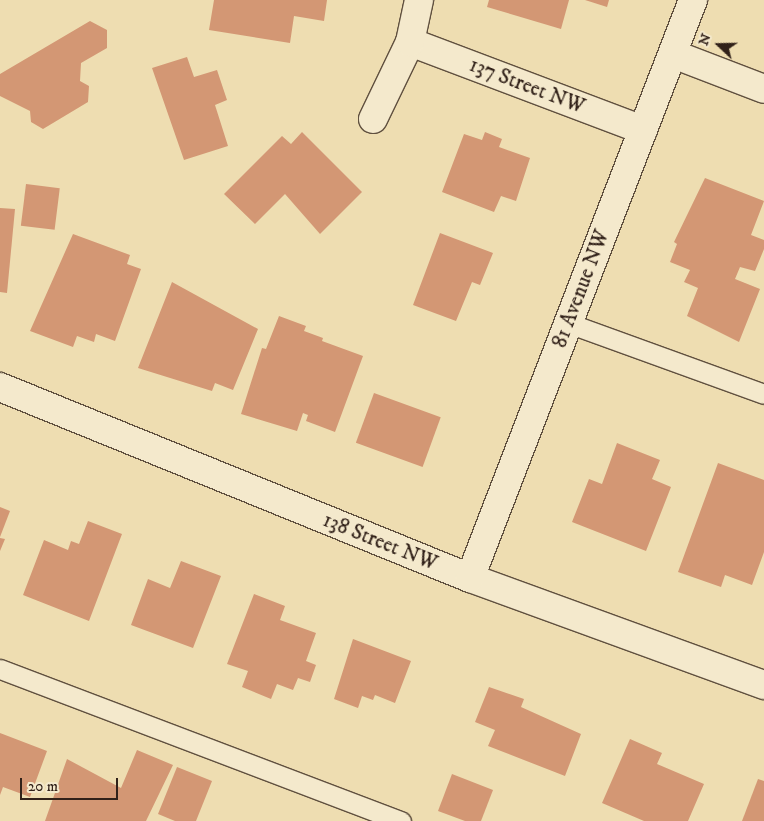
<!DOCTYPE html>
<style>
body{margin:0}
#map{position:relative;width:764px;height:821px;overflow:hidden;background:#eeddb1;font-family:"IM FELL DW Pica",serif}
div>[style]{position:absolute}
.building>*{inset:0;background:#d39774;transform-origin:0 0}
.roads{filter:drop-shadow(1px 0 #60503f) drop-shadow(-1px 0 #60503f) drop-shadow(0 1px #60503f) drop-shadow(0 -1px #60503f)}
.service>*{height:19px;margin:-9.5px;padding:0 9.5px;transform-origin:9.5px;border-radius:9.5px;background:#f4e9cc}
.minor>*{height:28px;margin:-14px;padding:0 14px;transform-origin:14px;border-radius:14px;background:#f4e9cc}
span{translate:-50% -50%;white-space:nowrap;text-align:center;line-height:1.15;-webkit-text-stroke:5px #f4e9cc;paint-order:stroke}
.street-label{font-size:21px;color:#312119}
.north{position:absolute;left:694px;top:20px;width:50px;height:50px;-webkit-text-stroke:4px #f4e9cc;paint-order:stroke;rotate:291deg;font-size:14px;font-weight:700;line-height:20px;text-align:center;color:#312119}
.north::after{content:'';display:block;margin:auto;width:18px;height:22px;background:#312119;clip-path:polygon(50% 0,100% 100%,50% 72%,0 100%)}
.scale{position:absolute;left:20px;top:778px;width:98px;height:22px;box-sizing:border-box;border:2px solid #312119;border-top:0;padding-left:6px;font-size:15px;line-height:18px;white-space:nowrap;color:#312119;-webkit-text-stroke:4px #f4e9cc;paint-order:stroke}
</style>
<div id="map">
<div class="building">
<div style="clip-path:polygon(214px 0,327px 0,324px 21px,294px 16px,290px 43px,209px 30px)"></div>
<div style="clip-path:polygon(489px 0,569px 0,561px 29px,487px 7px)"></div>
<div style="clip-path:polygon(585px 0,609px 0,607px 7px)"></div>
<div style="clip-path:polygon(90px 21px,107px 30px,107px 48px,81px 63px,80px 81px,89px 86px,88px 102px,43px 129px,31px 122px,30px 111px,0 96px,0 74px)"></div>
<div style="clip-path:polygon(187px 57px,194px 77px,217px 70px,227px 100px,215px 105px,228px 146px,184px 160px,152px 68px)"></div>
<div style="clip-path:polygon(302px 132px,362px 192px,320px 234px,285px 194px,255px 224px,224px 194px,282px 136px,291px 144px)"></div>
<div style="clip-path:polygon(485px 132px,502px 139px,499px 147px,530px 158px,516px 201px,501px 196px,494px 212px,442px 192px,464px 134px,482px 140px)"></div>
<div style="clip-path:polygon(705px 178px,764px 201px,751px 235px,764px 240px,764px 249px,755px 271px,740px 267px,735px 279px,760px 289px,739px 342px,687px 316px,698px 288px,684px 282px,690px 270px,670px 262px,677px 244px,674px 242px)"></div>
<div style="left:26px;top:184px;width:34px;height:42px;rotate:7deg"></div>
<div style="clip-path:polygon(0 208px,15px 209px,7px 293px,0 292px)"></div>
<div style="clip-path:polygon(440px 233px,493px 253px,480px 285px,472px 282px,456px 321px,413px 305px)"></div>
<div style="clip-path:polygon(73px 234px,130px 255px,127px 264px,141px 269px,115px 341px,96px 334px,94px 342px,77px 336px,73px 347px,30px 331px)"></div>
<div style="clip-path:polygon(172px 282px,258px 329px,233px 390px,215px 383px,212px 391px,138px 368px)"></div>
<div style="clip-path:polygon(279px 316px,306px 326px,304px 331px,323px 338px,322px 341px,363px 356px,335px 432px,306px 421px,308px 415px,303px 413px,297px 431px,241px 414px,262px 348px,266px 349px)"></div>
<div style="left:374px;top:393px;width:71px;height:53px;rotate:20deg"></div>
<div style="clip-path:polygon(617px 443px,660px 460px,652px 479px,671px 487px,646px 551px,572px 522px,589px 479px,602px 484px)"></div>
<div style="clip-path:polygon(718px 463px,764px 480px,764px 552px,752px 585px,725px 575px,721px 587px,678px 572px)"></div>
<div style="clip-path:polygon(0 507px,10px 511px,0 537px)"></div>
<div style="clip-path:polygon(88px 521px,122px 534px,89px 621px,23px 595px,44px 540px,68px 550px,71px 541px,79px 544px)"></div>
<div style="clip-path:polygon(0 538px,5px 539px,0 551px)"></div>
<div style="clip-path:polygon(181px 561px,221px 576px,193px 648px,131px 625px,148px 579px,170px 588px)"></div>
<div style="clip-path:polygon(254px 594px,285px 606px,280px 620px,316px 633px,306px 661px,316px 665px,310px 682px,298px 678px,293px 690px,277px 684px,271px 699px,242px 687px,248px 671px,227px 664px)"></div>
<div style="clip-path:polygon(353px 639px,411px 661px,395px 703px,375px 695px,373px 700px,362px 696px,358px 708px,334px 699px)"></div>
<div style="clip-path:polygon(489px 687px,524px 699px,521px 707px,581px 734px,565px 776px,488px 746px,495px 730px,475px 722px)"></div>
<div style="clip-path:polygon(0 733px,47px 751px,30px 797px,3px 787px,0 795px)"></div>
<div style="clip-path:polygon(630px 739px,662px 753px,657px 764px,704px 784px,688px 821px,644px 821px,602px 803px)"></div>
<div style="clip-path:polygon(137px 750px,173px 765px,146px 821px,45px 821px,67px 759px,121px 788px)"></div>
<div style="clip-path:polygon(177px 767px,212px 781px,196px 821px,175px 821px,158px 814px)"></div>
<div style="clip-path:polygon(452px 774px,493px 790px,481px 821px,465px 821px,438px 811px)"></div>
<div style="clip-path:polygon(758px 779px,764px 781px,764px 821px,742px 821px)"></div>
</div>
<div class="roads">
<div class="service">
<div style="left:568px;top:323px;width:208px;rotate:19.9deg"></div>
<div style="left:0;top:669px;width:429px;rotate:20.8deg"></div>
</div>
<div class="minor">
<div style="left:410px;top:42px;width:249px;rotate:20.7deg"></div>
<div style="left:673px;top:54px;width:97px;rotate:21deg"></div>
<div style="left:373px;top:119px;width:85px;rotate:-64.3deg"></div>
<div style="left:410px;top:42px;width:43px;rotate:-77.9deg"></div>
<div style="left:0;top:387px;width:507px;rotate:22.12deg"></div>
<div style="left:470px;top:578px;width:313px;rotate:20deg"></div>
<div style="left:470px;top:578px;width:620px;rotate:-68.9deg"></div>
</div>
</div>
<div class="street-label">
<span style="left:527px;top:86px;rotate:21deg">137 Street NW</span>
<span style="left:581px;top:289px;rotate:-69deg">81 Avenue NW</span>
<span style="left:380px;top:542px;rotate:22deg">138 Street NW</span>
</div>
<div class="north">N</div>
<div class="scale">20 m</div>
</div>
